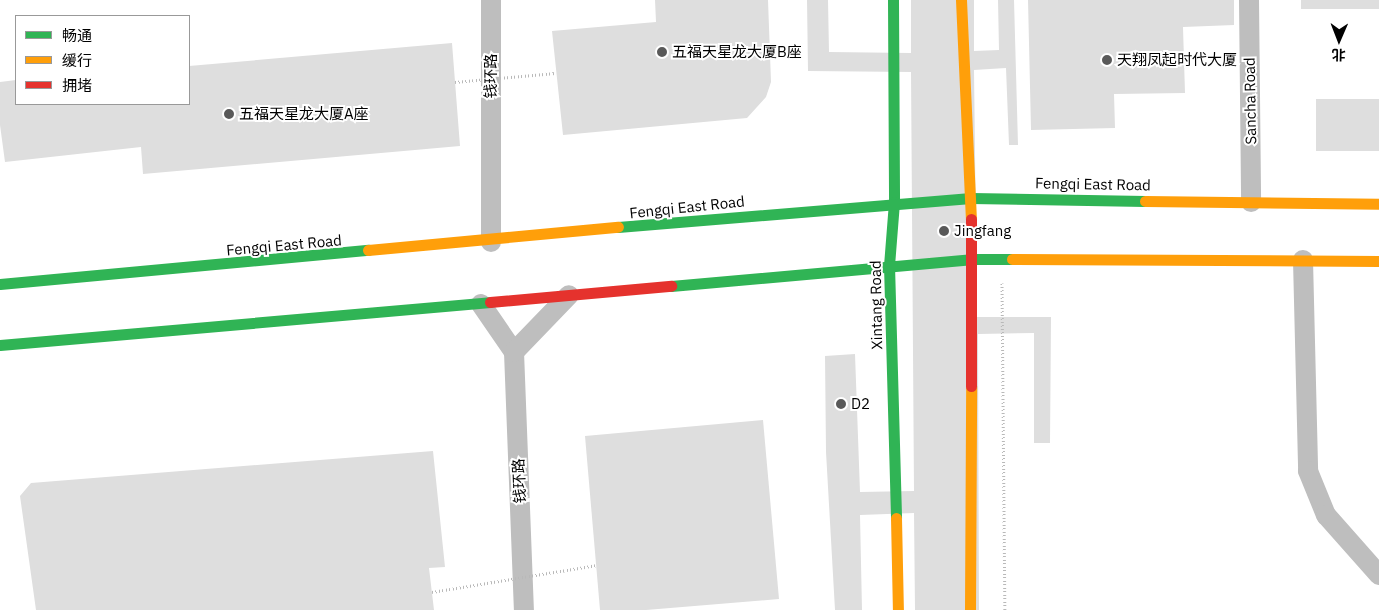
<!DOCTYPE html>
<meta charset="utf-8">
<style>
body{margin:0}
#map{position:relative;width:1379px;height:610px;overflow:hidden;background:#fff;font-family:"IBM Plex Sans","Noto Sans SC",sans-serif}
div>[style]{position:absolute}
.building>*{inset:0;background:#dedede;transform-origin:0 0}
.path>*{height:3px;margin-top:-1.5px;transform-origin:0;background:repeating-linear-gradient(90deg,#b9b9b9 0 1px,transparent 0 3.5px)}
.street>*{height:20px;margin:-10px;padding:0 10px;transform-origin:10px;border-radius:10px;background:#bebebe}
.fast>*{height:11px;margin:-5.5px;padding:0 5.5px;transform-origin:5.5px;border-radius:5.5px;background:#30b455}
.slow>*{height:11px;margin:-5.5px;padding:0 5.5px;transform-origin:5.5px;border-radius:5.5px;background:#ff9f0a}
.jam>*{height:11px;margin:-5.5px;padding:0 5.5px;transform-origin:5.5px;border-radius:5.5px;background:#e5322d}
.path-bridge>*{height:3px;margin-top:-1.5px;transform-origin:0;background:repeating-linear-gradient(90deg,#b9b9b9 0 1px,transparent 0 3.5px)}
.dots>*{width:14px;height:14px;translate:-50% -50%;box-sizing:border-box;border:2px solid #fff;border-radius:50%}
span{translate:-50% -50%;white-space:nowrap;text-align:center;line-height:1.15;-webkit-text-stroke:4px #fff;paint-order:stroke}
.poi-label{font-size:15px;color:#000}
.left{translate:0 -50%;text-align:left}
.street-label{font-size:15px;color:#000}
.legend{position:absolute;left:15px;top:15px;width:175px;height:90px;box-sizing:border-box;background:#fff;border:1px solid #999;margin:0;padding:6px 9px;list-style:none;font-size:15px;color:#000}
.legend li{display:flex;align-items:center;gap:10px;height:25px}
.legend b{width:25px;border:1px solid #999}
.north{position:absolute;left:1314px;top:15px;width:50px;height:50px;-webkit-text-stroke:4px #fff;paint-order:stroke;rotate:181deg;font-size:14px;font-weight:700;line-height:20px;text-align:center;color:#000}
.north::after{content:'';display:block;margin:auto;width:18px;height:22px;background:#000;clip-path:polygon(50% 0,100% 100%,50% 72%,0 100%)}
</style>
<div id="map">
<div class="building">
<div style="clip-path:polygon(655px 0,768px 0,771px 82px,766px 97px,747px 118px,563px 135px,552px 31px,656px 22px)"></div>
<div style="clip-path:polygon(807px 0,828px 0,829px 52px,911px 53px,911px 0,974px 0,974px 51px,999px 50px,998px 0,1014px 0,1018px 145px,1009px 145px,1006px 68px,974px 70px,977px 317px,1051px 317px,1050px 443px,1034px 443px,1034px 333px,978px 334px,979px 610px,915px 610px,914px 513px,860px 515px,862px 610px,835px 610px,826px 452px,825px 356px,855px 354px,860px 492px,914px 491px,911px 72px,808px 71px)"></div>
<div style="clip-path:polygon(1028px 0,1234px 0,1234px 25px,1183px 27px,1185px 93px,1114px 94px,1115px 128px,1031px 130px)"></div>
<div style="left:1301px;top:0;width:78px;height:9px"></div>
<div style="clip-path:polygon(452px 43px,460px 146px,143px 174px,141px 147px,5px 162px,0 125px,0 82px,16px 80px,16px 104px,189px 104px,189px 66px)"></div>
<div style="left:1379px;top:99px;width:52px;height:63px;rotate:90deg"></div>
<div style="clip-path:polygon(763px 420px,779px 599px,646px 610px,600px 610px,585px 436px)"></div>
<div style="clip-path:polygon(433px 451px,445px 567px,429px 568px,434px 610px,36px 610px,20px 496px,31px 483px)"></div>
</div>
<div class="path">
<div style="left:1002px;top:283px;width:327px;rotate:89.5deg"></div>
</div>
<div class="street">
<div style="left:491px;top:0;width:242px;rotate:90deg"></div>
<div style="left:1249px;top:0;width:202px;rotate:89.4deg"></div>
<div style="left:1303px;top:260px;width:211px;rotate:88.6deg"></div>
<div style="left:1308px;top:471px;width:48px;rotate:67.8deg"></div>
<div style="left:1326px;top:515px;width:80px;rotate:48.5deg"></div>
<div style="left:481px;top:304px;width:58px;rotate:55.5deg"></div>
<div style="left:514px;top:352px;width:258px;rotate:87.8deg"></div>
<div style="left:514px;top:352px;width:79px;rotate:-46deg"></div>
</div>
<div class="fast">
<div style="left:893px;top:0;width:202px;rotate:89.7deg"></div>
<div style="left:894px;top:202px;width:63px;rotate:94.5deg"></div>
<div style="left:889px;top:265px;width:253px;rotate:88.4deg"></div>
<div style="left:618px;top:227px;width:354px;rotate:-4.7deg"></div>
<div style="left:971px;top:198px;width:174px;rotate:1deg"></div>
<div style="left:0;top:284px;width:370px;rotate:-5.3deg"></div>
<div style="left:671px;top:286px;width:301px;rotate:-5.1deg"></div>
<div style="left:971px;top:259px;width:41px"></div>
<div style="left:0;top:345px;width:492px;rotate:-5deg"></div>
</div>
<div class="slow">
<div style="left:961px;top:0;width:219px;rotate:87.4deg"></div>
<div style="left:1145px;top:201px;width:234px;rotate:0.7deg"></div>
<div style="left:368px;top:250px;width:251px;rotate:-5.3deg"></div>
<div style="left:1012px;top:259px;width:367px;rotate:0.3deg"></div>
<div style="left:896px;top:518px;width:92px;rotate:88.8deg"></div>
<div style="left:970px;top:610px;width:224px;rotate:-89.7deg"></div>
</div>
<div class="jam">
<div style="left:490px;top:302px;width:182px;rotate:-5.1deg"></div>
<div style="left:971px;top:386px;width:167px;rotate:-90deg"></div>
</div>
<div class="path-bridge">
<div style="left:455px;top:82px;width:101px;rotate:-5.1deg"></div>
<div style="left:432px;top:592px;width:166px;rotate:-9.3deg"></div>
</div>
<div class="dots">
<div style="left:662px;top:52px;background:#595959"></div>
<div style="left:1107px;top:60px;background:#595959"></div>
<div style="left:229px;top:114px;background:#595959"></div>
<div style="left:944px;top:231px;background:#595959"></div>
<div style="left:841px;top:404px;background:#595959"></div>
</div>
<div class="poi-label">
<span class="left" style="left:672px;top:52px">五福天星龙大厦B座</span>
<span class="left" style="left:1117px;top:60px">天翔凤起时代大厦</span>
<span class="left" style="left:239px;top:114px">五福天星龙大厦A座</span>
<span class="left" style="left:954px;top:231px">Jingfang</span>
<span class="left" style="left:851px;top:404px">D2</span>
</div>
<div class="street-label">
<span style="left:491px;top:76px;rotate:-90deg">钱环路</span>
<span style="left:1250px;top:101px;rotate:-91deg">Sancha Road</span>
<span style="left:1093px;top:184px;rotate:1deg">Fengqi East Road</span>
<span style="left:687px;top:207px;rotate:-6deg">Fengqi East Road</span>
<span style="left:284px;top:245px;rotate:-5deg">Fengqi East Road</span>
<span style="left:876px;top:305px;rotate:-91deg">Xintang Road</span>
<span style="left:519px;top:481px;rotate:-92deg">钱环路</span>
</div>
<ul class="legend">
<li><b style="height:6px;background:#30b455"></b>畅通</li>
<li><b style="height:6px;background:#ff9f0a"></b>缓行</li>
<li><b style="height:6px;background:#e5322d"></b>拥堵</li>
</ul>
<div class="north">北</div>
</div>
